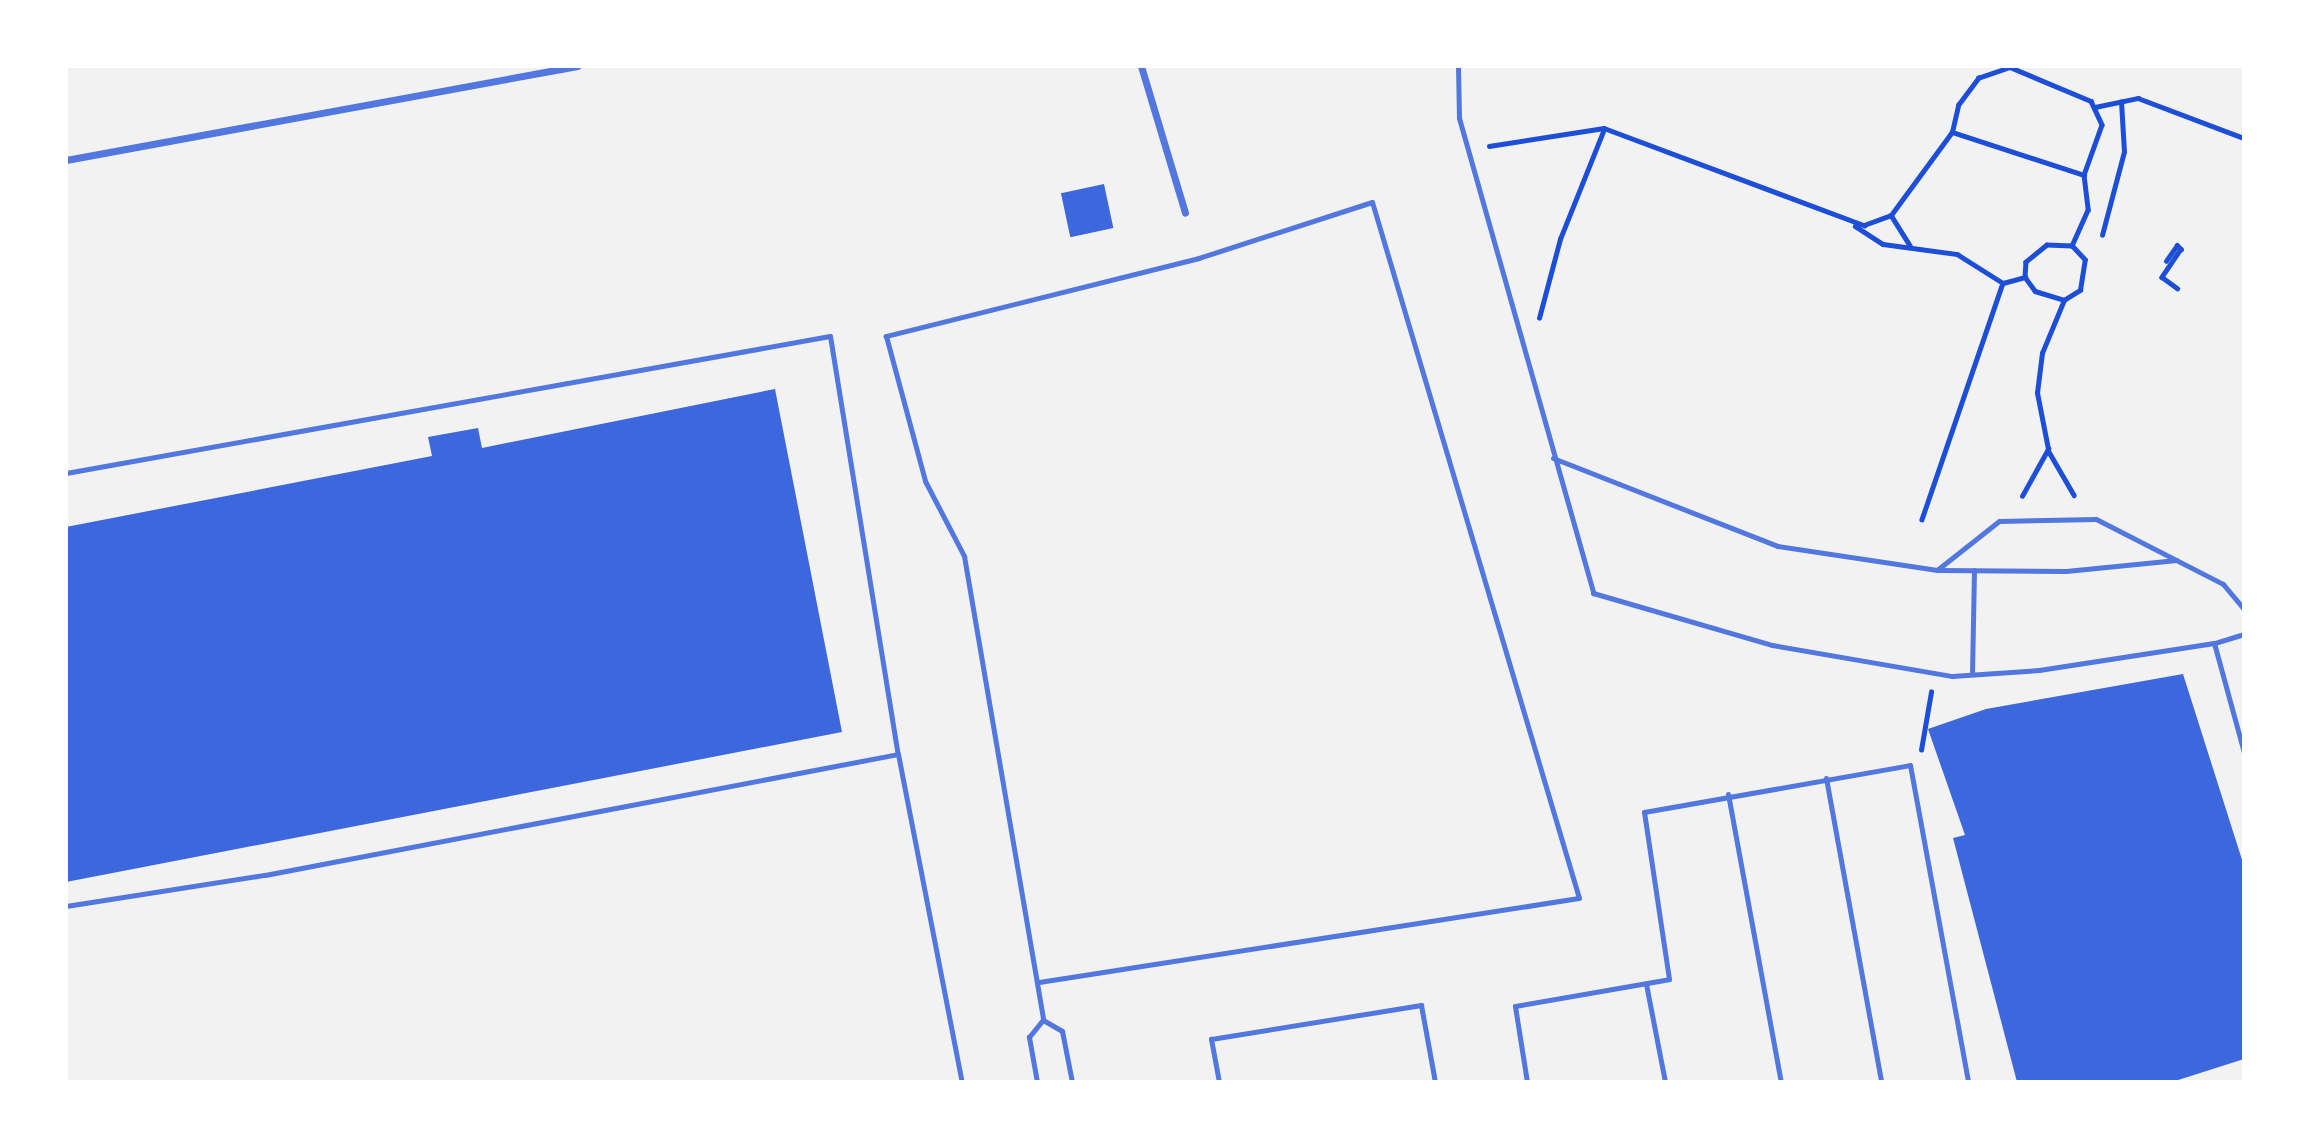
<!DOCTYPE html>
<style>
body{margin:0}
#map{position:relative;width:2310px;height:1148px;overflow:hidden;background:#f2f2f2;font-family:"Space Grotesk",sans-serif}
div>[style]{position:absolute}
.building>*{inset:0;background:#3d67dc;transform-origin:0 0}
.path>*{height:4.5px;margin:-2.25px;padding:0 2.25px;transform-origin:2.25px;border-radius:2.25px;background:#1d4ed8}
.service>*{height:5px;margin:-2.5px;padding:0 2.5px;transform-origin:2.5px;border-radius:2.5px;background:#5277de}
.minor>*{height:7px;margin:-3.5px;padding:0 3.5px;transform-origin:3.5px;border-radius:3.5px;background:#5277de}
span{translate:-50% -50%;white-space:nowrap;text-align:center;line-height:1.15;-webkit-text-stroke:7px #fff;paint-order:stroke}
.frame{position:absolute;inset:0;border:68px solid #fff;pointer-events:none}
</style>
<div id="map">
<div class="building">
<div style="left:1104px;top:184px;width:45px;height:44px;rotate:78deg"></div>
<div style="clip-path:polygon(775px 389px,842px 732px,66px 882px,66px 527px,432px 456px,428px 437px,478px 428px,482px 448px)"></div>
<div style="clip-path:polygon(2183px 674px,2244px 866px,2244px 1059px,2172px 1082px,2017px 1082px,1953px 838px,1965px 835px,1928px 729px,1986px 709px)"></div>
</div>
<div class="path">
<div style="left:2095px;top:107px;width:44px;rotate:-11.8deg"></div>
<div style="left:2138px;top:98px;width:113px;rotate:20.7deg"></div>
<div style="left:1952px;top:132px;width:139px;rotate:18deg"></div>
<div style="left:1489px;top:146px;width:116px;rotate:-8.9deg"></div>
<div style="left:1604px;top:128px;width:278px;rotate:20.5deg"></div>
<div style="left:1864px;top:225px;width:29px;rotate:-20deg"></div>
<div style="left:1891px;top:215px;width:103px;rotate:-53.7deg"></div>
<div style="left:1952px;top:132px;width:28px;rotate:-77deg"></div>
<div style="left:1958px;top:105px;width:34px;rotate:-53deg"></div>
<div style="left:1978px;top:78px;width:34px;rotate:-19deg"></div>
<div style="left:2010px;top:67px;width:88px;rotate:22.8deg"></div>
<div style="left:2091px;top:101px;width:26px;rotate:65deg"></div>
<div style="left:2102px;top:125px;width:53px;rotate:109.8deg"></div>
<div style="left:2084px;top:175px;width:35px;rotate:83deg"></div>
<div style="left:2088px;top:210px;width:39px;rotate:114deg"></div>
<div style="left:2072px;top:246px;width:25px;rotate:-178deg"></div>
<div style="left:2047px;top:245px;width:27px;rotate:141deg"></div>
<div style="left:2026px;top:262px;width:15px;rotate:94deg"></div>
<div style="left:2025px;top:277px;width:17px;rotate:54deg"></div>
<div style="left:2035px;top:291px;width:30px;rotate:17deg"></div>
<div style="left:2064px;top:300px;width:19px;rotate:-32deg"></div>
<div style="left:2080px;top:290px;width:30px;rotate:-81deg"></div>
<div style="left:2085px;top:260px;width:19px;rotate:-133deg"></div>
<div style="left:1891px;top:215px;width:36px;rotate:58deg"></div>
<div style="left:1855px;top:226px;width:33px;rotate:33deg"></div>
<div style="left:1883px;top:244px;width:75px;rotate:7.7deg"></div>
<div style="left:1957px;top:254px;width:54px;rotate:32.2deg"></div>
<div style="left:2003px;top:283px;width:250px;rotate:108.9deg"></div>
<div style="left:2102px;top:235px;width:86px;rotate:-75.2deg"></div>
<div style="left:2124px;top:152px;width:50px;rotate:-93.4deg"></div>
<div style="left:2166px;top:261px;width:19px;rotate:-55deg"></div>
<div style="left:2177px;top:245px;width:6px;rotate:45deg"></div>
<div style="left:2181px;top:249px;width:34px;rotate:124deg"></div>
<div style="left:2162px;top:277px;width:19px;rotate:36deg"></div>
<div style="left:2003px;top:283px;width:23px;rotate:-15deg"></div>
<div style="left:1539px;top:318px;width:82px;rotate:-75.1deg"></div>
<div style="left:1560px;top:239px;width:118px;rotate:-68.2deg"></div>
<div style="left:2048px;top:450px;width:52px;rotate:60deg"></div>
<div style="left:2022px;top:496px;width:54px;rotate:-61deg"></div>
<div style="left:2048px;top:449px;width:57px;rotate:-101.1deg"></div>
<div style="left:2037px;top:393px;width:40px;rotate:-82.9deg"></div>
<div style="left:2042px;top:353px;width:57px;rotate:-67.5deg"></div>
<div style="left:1921px;top:750px;width:59px;rotate:-80.2deg"></div>
</div>
<div class="service">
<div style="left:1458px;top:66px;width:52px;rotate:88.9deg"></div>
<div style="left:1459px;top:118px;width:494px;rotate:74.2deg"></div>
<div style="left:1593px;top:593px;width:186px;rotate:16.2deg"></div>
<div style="left:1772px;top:645px;width:183px;rotate:9.8deg"></div>
<div style="left:1952px;top:676px;width:87px;rotate:-3.9deg"></div>
<div style="left:2039px;top:670px;width:177px;rotate:-8.8deg"></div>
<div style="left:1553px;top:458px;width:241px;rotate:21.4deg"></div>
<div style="left:1777px;top:546px;width:162px;rotate:8.5deg"></div>
<div style="left:1937px;top:570px;width:79px;rotate:-38.3deg"></div>
<div style="left:1999px;top:521px;width:97px;rotate:-1.2deg"></div>
<div style="left:2096px;top:519px;width:143px;rotate:27.1deg"></div>
<div style="left:2223px;top:584px;width:33px;rotate:50deg"></div>
<div style="left:66px;top:473px;width:776px;rotate:-10.17deg"></div>
<div style="left:830px;top:336px;width:423px;rotate:80.8deg"></div>
<div style="left:1939px;top:570px;width:127px;rotate:0.5deg"></div>
<div style="left:2066px;top:571px;width:111px;rotate:-5.7deg"></div>
<div style="left:2244px;top:634px;width:31px;rotate:163deg"></div>
<div style="left:2214px;top:643px;width:114px;rotate:74.7deg"></div>
<div style="left:1972px;top:674px;width:104px;rotate:-88.9deg"></div>
<div style="left:1826px;top:778px;width:309px;rotate:79.7deg"></div>
<div style="left:1728px;top:794px;width:293px;rotate:79.6deg"></div>
<div style="left:66px;top:906px;width:201px;rotate:-8.9deg"></div>
<div style="left:265px;top:875px;width:644px;rotate:-10.82deg"></div>
<div style="left:898px;top:754px;width:334px;rotate:79deg"></div>
<div style="left:1039px;top:982px;width:546px;rotate:-8.84deg"></div>
<div style="left:1579px;top:898px;width:726px;rotate:-106.56deg"></div>
<div style="left:1372px;top:202px;width:182px;rotate:162.1deg"></div>
<div style="left:1199px;top:258px;width:323px;rotate:166deg"></div>
<div style="left:886px;top:336px;width:150px;rotate:74.9deg"></div>
<div style="left:925px;top:481px;width:85px;rotate:62.5deg"></div>
<div style="left:964px;top:556px;width:471px;rotate:80.3deg"></div>
<div style="left:1646px;top:984px;width:100px;rotate:79deg"></div>
<div style="left:1037px;top:1082px;width:46px;rotate:-100.1deg"></div>
<div style="left:1029px;top:1037px;width:22px;rotate:-51deg"></div>
<div style="left:1043px;top:1020px;width:22px;rotate:30deg"></div>
<div style="left:1062px;top:1031px;width:52px;rotate:78.9deg"></div>
<div style="left:1219px;top:1082px;width:44px;rotate:-100.5deg"></div>
<div style="left:1211px;top:1039px;width:213px;rotate:-9.2deg"></div>
<div style="left:1421px;top:1005px;width:78px;rotate:79.7deg"></div>
<div style="left:1527px;top:1082px;width:77px;rotate:-99deg"></div>
<div style="left:1515px;top:1006px;width:156px;rotate:-9.9deg"></div>
<div style="left:1669px;top:979px;width:169px;rotate:-98.5deg"></div>
<div style="left:1644px;top:812px;width:270px;rotate:-10deg"></div>
<div style="left:1910px;top:765px;width:322px;rotate:79.6deg"></div>
</div>
<div class="minor">
<div style="left:1141px;top:66px;width:153px;rotate:73.3deg"></div>
<div style="left:66px;top:160px;width:520px;rotate:-10.42deg"></div>
</div>
<div class="frame"></div>
</div>
